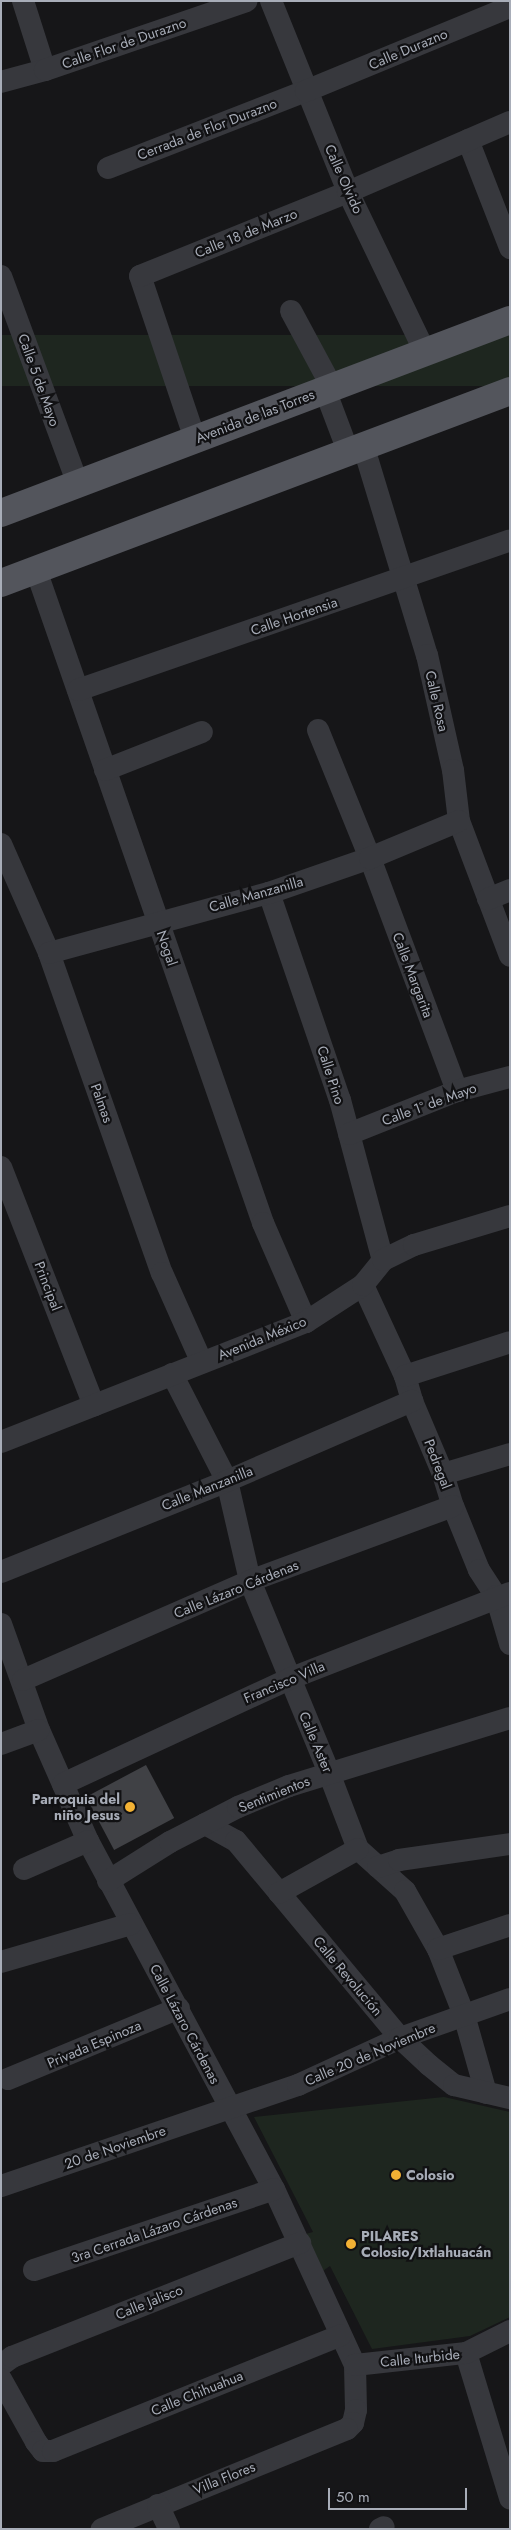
<!DOCTYPE html>
<meta charset="utf-8">
<style>
body{margin:0}
#map{position:relative;width:511px;height:2530px;overflow:hidden;background:#161618;font-family:Jost,sans-serif}
div>[style]{position:absolute}
.green>*{inset:0;background:#1e261f;transform-origin:0 0}
.building>*{inset:0;background:#404145;transform-origin:0 0}
.minor>*{height:22px;margin:-11px;padding:0 11px;transform-origin:11px;border-radius:11px;background:#37383d}
.major>*{height:28px;margin:-14px;padding:0 14px;transform-origin:14px;border-radius:14px;background:#53555c}
.dots>*{width:14px;height:14px;translate:-50% -50%;box-sizing:border-box;border:2px solid #111113;border-radius:50%}
span{translate:-50% -50%;white-space:nowrap;text-align:center;line-height:1.15;-webkit-text-stroke:4.5px #111113;paint-order:stroke}
.street-label{font-size:14px;color:#a8adb8}
.poi-label{font-size:14px;color:#a8adb8;font-weight:700}
.right{translate:-100% -50%;text-align:right}
.left{translate:0 -50%;text-align:left}
.frame{position:absolute;inset:0;border:2px solid #a8adb8;pointer-events:none}
.scale{position:absolute;left:328px;top:2488px;width:139px;height:22px;box-sizing:border-box;border:2px solid #a8adb8;border-top:0;padding-left:6px;font-size:15px;line-height:18px;white-space:nowrap;color:#a8adb8;-webkit-text-stroke:4px #111113;paint-order:stroke}
</style>
<div id="map">
<div class="green">
<div style="left:510px;top:335px;width:51px;height:543px;rotate:90deg"></div>
<div style="clip-path:polygon(444px 2097px,510px 2112px,510px 2317px,470px 2336px,372px 2349px,330px 2266px,317px 2275px,298px 2236px,313px 2232px,254px 2117px)"></div>
</div>
<div class="building">
<div style="left:146px;top:1765px;width:60px;height:68px;rotate:62deg"></div>
</div>
<div class="minor">
<div style="left:23px;top:1px;width:72px;rotate:72.3deg"></div>
<div style="left:271px;top:1px;width:206px;rotate:68deg"></div>
<div style="left:348px;top:192px;width:178px;rotate:64.3deg"></div>
<div style="left:1px;top:82px;width:46px;rotate:-15.3deg"></div>
<div style="left:45px;top:70px;width:213px;rotate:-18.9deg"></div>
<div style="left:468px;top:140px;width:116px;rotate:68.7deg"></div>
<div style="left:108px;top:168px;width:212px;rotate:-21.3deg"></div>
<div style="left:306px;top:91px;width:221px;rotate:-22.4deg"></div>
<div style="left:1px;top:276px;width:222px;rotate:69.7deg"></div>
<div style="left:291px;top:311px;width:86px;rotate:61.7deg"></div>
<div style="left:325px;top:390px;width:65px;rotate:69.3deg"></div>
<div style="left:195px;top:439px;width:172px;rotate:-108.6deg"></div>
<div style="left:140px;top:276px;width:224px;rotate:-22deg"></div>
<div style="left:348px;top:192px;width:176px;rotate:-23.4deg"></div>
<div style="left:363px;top:445px;width:220px;rotate:73.1deg"></div>
<div style="left:427px;top:655px;width:118px;rotate:77.3deg"></div>
<div style="left:453px;top:770px;width:51px;rotate:83.3deg"></div>
<div style="left:459px;top:821px;width:144px;rotate:69.3deg"></div>
<div style="left:36px;top:570px;width:691px;rotate:70.83deg"></div>
<div style="left:263px;top:1223px;width:108px;rotate:66.5deg"></div>
<div style="left:78px;top:690px;width:457px;rotate:-19.1deg"></div>
<div style="left:318px;top:730px;width:138px;rotate:67.9deg"></div>
<div style="left:370px;top:858px;width:249px;rotate:69.5deg"></div>
<div style="left:105px;top:770px;width:104px;rotate:-21.4deg"></div>
<div style="left:1px;top:844px;width:119px;rotate:66.2deg"></div>
<div style="left:49px;top:953px;width:339px;rotate:70.6deg"></div>
<div style="left:162px;top:1273px;width:98px;rotate:66deg"></div>
<div style="left:269px;top:893px;width:219px;rotate:71.1deg"></div>
<div style="left:340px;top:1100px;width:166px;rotate:75deg"></div>
<div style="left:488px;top:899px;width:24px;rotate:-22deg"></div>
<div style="left:49px;top:953px;width:228px;rotate:-15.3deg"></div>
<div style="left:269px;top:893px;width:107px;rotate:-19.1deg"></div>
<div style="left:370px;top:858px;width:96px;rotate:-22.6deg"></div>
<div style="left:349px;top:1134px;width:116px;rotate:-21.7deg"></div>
<div style="left:457px;top:1091px;width:55px;rotate:-14.8deg"></div>
<div style="left:1px;top:1167px;width:256px;rotate:68.7deg"></div>
<div style="left:363px;top:1285px;width:100px;rotate:65.2deg"></div>
<div style="left:405px;top:1376px;width:26px;rotate:74deg"></div>
<div style="left:412px;top:1401px;width:79px;rotate:67deg"></div>
<div style="left:443px;top:1474px;width:34px;rotate:73deg"></div>
<div style="left:453px;top:1506px;width:69px;rotate:67.9deg"></div>
<div style="left:479px;top:1570px;width:31px;rotate:57deg"></div>
<div style="left:496px;top:1596px;width:50px;rotate:73.7deg"></div>
<div style="left:172px;top:1374px;width:120px;rotate:62.8deg"></div>
<div style="left:227px;top:1481px;width:103px;rotate:77deg"></div>
<div style="left:250px;top:1581px;width:208px;rotate:67.6deg"></div>
<div style="left:329px;top:1773px;width:81px;rotate:69.1deg"></div>
<div style="left:358px;top:1849px;width:63px;rotate:41.8deg"></div>
<div style="left:405px;top:1891px;width:67px;rotate:60.4deg"></div>
<div style="left:438px;top:1949px;width:71px;rotate:68.5deg"></div>
<div style="left:464px;top:2015px;width:81px;rotate:74.2deg"></div>
<div style="left:405px;top:1376px;width:110px;rotate:-17.9deg"></div>
<div style="left:1px;top:1442px;width:328px;rotate:-21.5deg"></div>
<div style="left:306px;top:1322px;width:68px;rotate:-33deg"></div>
<div style="left:363px;top:1285px;width:32px;rotate:-51deg"></div>
<div style="left:383px;top:1260px;width:34px;rotate:-26deg"></div>
<div style="left:414px;top:1245px;width:100px;rotate:-16.8deg"></div>
<div style="left:443px;top:1474px;width:70px;rotate:-16.6deg"></div>
<div style="left:1px;top:1572px;width:244px;rotate:-21.9deg"></div>
<div style="left:227px;top:1481px;width:202px;rotate:-23.4deg"></div>
<div style="left:1px;top:1624px;width:113px;rotate:70.3deg"></div>
<div style="left:39px;top:1730px;width:121px;rotate:66.2deg"></div>
<div style="left:88px;top:1841px;width:395px;rotate:61.9deg"></div>
<div style="left:274px;top:2189px;width:194px;rotate:65.3deg"></div>
<div style="left:355px;top:2365px;width:45px;rotate:88.7deg"></div>
<div style="left:356px;top:2410px;width:13px;rotate:103deg"></div>
<div style="left:353px;top:2423px;width:8px;rotate:135deg"></div>
<div style="left:347px;top:2429px;width:265px;rotate:157.8deg"></div>
<div style="left:23px;top:1680px;width:248px;rotate:-23.6deg"></div>
<div style="left:250px;top:1581px;width:216px;rotate:-20.3deg"></div>
<div style="left:1px;top:1744px;width:40px;rotate:-20.2deg"></div>
<div style="left:63px;top:1784px;width:249px;rotate:-24.9deg"></div>
<div style="left:289px;top:1679px;width:237px;rotate:-21.3deg"></div>
<div style="left:205px;top:1824px;width:35px;rotate:29deg"></div>
<div style="left:236px;top:1841px;width:256px;rotate:50.2deg"></div>
<div style="left:400px;top:2038px;width:40px;rotate:43deg"></div>
<div style="left:429px;top:2065px;width:32px;rotate:39deg"></div>
<div style="left:454px;top:2085px;width:57px;rotate:13.1deg"></div>
<div style="left:378px;top:1867px;width:22px;rotate:-18deg"></div>
<div style="left:399px;top:1860px;width:112px;rotate:-8.2deg"></div>
<div style="left:24px;top:1869px;width:70px;rotate:-23.6deg"></div>
<div style="left:108px;top:1881px;width:73px;rotate:-32.2deg"></div>
<div style="left:170px;top:1842px;width:76px;rotate:-27.2deg"></div>
<div style="left:238px;top:1807px;width:55px;rotate:-22.4deg"></div>
<div style="left:289px;top:1786px;width:231px;rotate:-17.1deg"></div>
<div style="left:279px;top:1893px;width:90px;rotate:-29.1deg"></div>
<div style="left:438px;top:1949px;width:76px;rotate:-18.4deg"></div>
<div style="left:1px;top:1962px;width:135px;rotate:-16.3deg"></div>
<div style="left:8px;top:2079px;width:185px;rotate:-22.5deg"></div>
<div style="left:1px;top:2186px;width:314px;rotate:-18.8deg"></div>
<div style="left:298px;top:2085px;width:112px;rotate:-24.7deg"></div>
<div style="left:400px;top:2038px;width:117px;rotate:-19.5deg"></div>
<div style="left:34px;top:2270px;width:253px;rotate:-18.6deg"></div>
<div style="left:466px;top:2353px;width:152px;rotate:73.1deg"></div>
<div style="left:1px;top:2365px;width:14px;rotate:-36deg"></div>
<div style="left:12px;top:2357px;width:310px;rotate:-21.6deg"></div>
<div style="left:355px;top:2365px;width:112px;rotate:-6.2deg"></div>
<div style="left:466px;top:2353px;width:49px;rotate:-26.6deg"></div>
<div style="left:1px;top:2379px;width:72px;rotate:60.9deg"></div>
<div style="left:36px;top:2442px;width:11px;rotate:52deg"></div>
<div style="left:43px;top:2451px;width:10px"></div>
<div style="left:53px;top:2451px;width:310px;rotate:-21.9deg"></div>
<div style="left:158px;top:2505px;width:26px;rotate:65deg"></div>
<div style="left:380px;top:2529px;width:4px;rotate:-27deg"></div>
</div>
<div class="major">
<div style="left:1px;top:513px;width:544px;rotate:-20.77deg"></div>
<div style="left:1px;top:583px;width:544px;rotate:-20.67deg"></div>
</div>
<div class="dots">
<div style="left:130px;top:1807px;background:#f2b134"></div>
<div style="left:396px;top:2175px;background:#f2b134"></div>
<div style="left:351px;top:2244px;background:#f2b134"></div>
</div>
<div class="street-label">
<span style="left:124px;top:43px;rotate:-19deg">Calle Flor de Durazno</span>
<span style="left:408px;top:49px;rotate:-23deg">Calle Durazno</span>
<span style="left:207px;top:129px;rotate:-21deg">Cerrada de Flor Durazno</span>
<span style="left:344px;top:179px;rotate:66deg">Calle Olvido</span>
<span style="left:246px;top:233px;rotate:-22deg">Calle 18 de Marzo</span>
<span style="left:39px;top:380px;rotate:70deg">Calle 5 de Mayo</span>
<span style="left:255px;top:416px;rotate:-21deg">Avenida de las Torres</span>
<span style="left:294px;top:616px;rotate:-19deg">Calle Hortensia</span>
<span style="left:437px;top:701px;rotate:77deg">Calle Rosa</span>
<span style="left:256px;top:894px;rotate:-16deg">Calle Manzanilla</span>
<span style="left:167px;top:948px;rotate:71deg">Nogal</span>
<span style="left:413px;top:975px;rotate:69deg">Calle Margarita</span>
<span style="left:331px;top:1075px;rotate:72deg">Calle Pino</span>
<span style="left:102px;top:1103px;rotate:70deg">Palmas</span>
<span style="left:429px;top:1104px;rotate:-20deg">Calle 1º de Mayo</span>
<span style="left:48px;top:1286px;rotate:69deg">Principal</span>
<span style="left:262px;top:1338px;rotate:-22deg">Avenida México</span>
<span style="left:438px;top:1464px;rotate:69deg">Pedregal</span>
<span style="left:207px;top:1488px;rotate:-22deg">Calle Manzanilla</span>
<span style="left:236px;top:1589px;rotate:-22deg">Calle Lázaro Cárdenas</span>
<span style="left:284px;top:1682px;rotate:-23deg">Francisco Villa</span>
<span style="left:316px;top:1742px;rotate:67deg">Calle Aster</span>
<span style="left:274px;top:1794px;rotate:-22deg">Sentimientos</span>
<span style="left:348px;top:1976px;rotate:50deg">Calle Revolución</span>
<span style="left:185px;top:2024px;rotate:62deg">Calle Lázaro Cárdenas</span>
<span style="left:94px;top:2044px;rotate:-23deg">Privada Espinoza</span>
<span style="left:370px;top:2054px;rotate:-23deg">Calle 20 de Noviembre</span>
<span style="left:115px;top:2147px;rotate:-19deg">20 de Noviembre</span>
<span style="left:154px;top:2230px;rotate:-19deg">3ra Cerrada Lázaro Cárdenas</span>
<span style="left:149px;top:2302px;rotate:-22deg">Calle Jalisco</span>
<span style="left:420px;top:2358px;rotate:-6deg">Calle Iturbide</span>
<span style="left:197px;top:2393px;rotate:-22deg">Calle Chihuahua</span>
<span style="left:224px;top:2478px;rotate:-22deg">Villa Flores</span>
</div>
<div class="poi-label">
<span class="right" style="left:120px;top:1807px">Parroquia del<br>niño Jesus</span>
<span class="left" style="left:406px;top:2175px">Colosio</span>
<span class="left" style="left:361px;top:2244px">PILARES<br>Colosio/Ixtlahuacán</span>
</div>
<div class="frame"></div>
<div class="scale">50 m</div>
</div>
